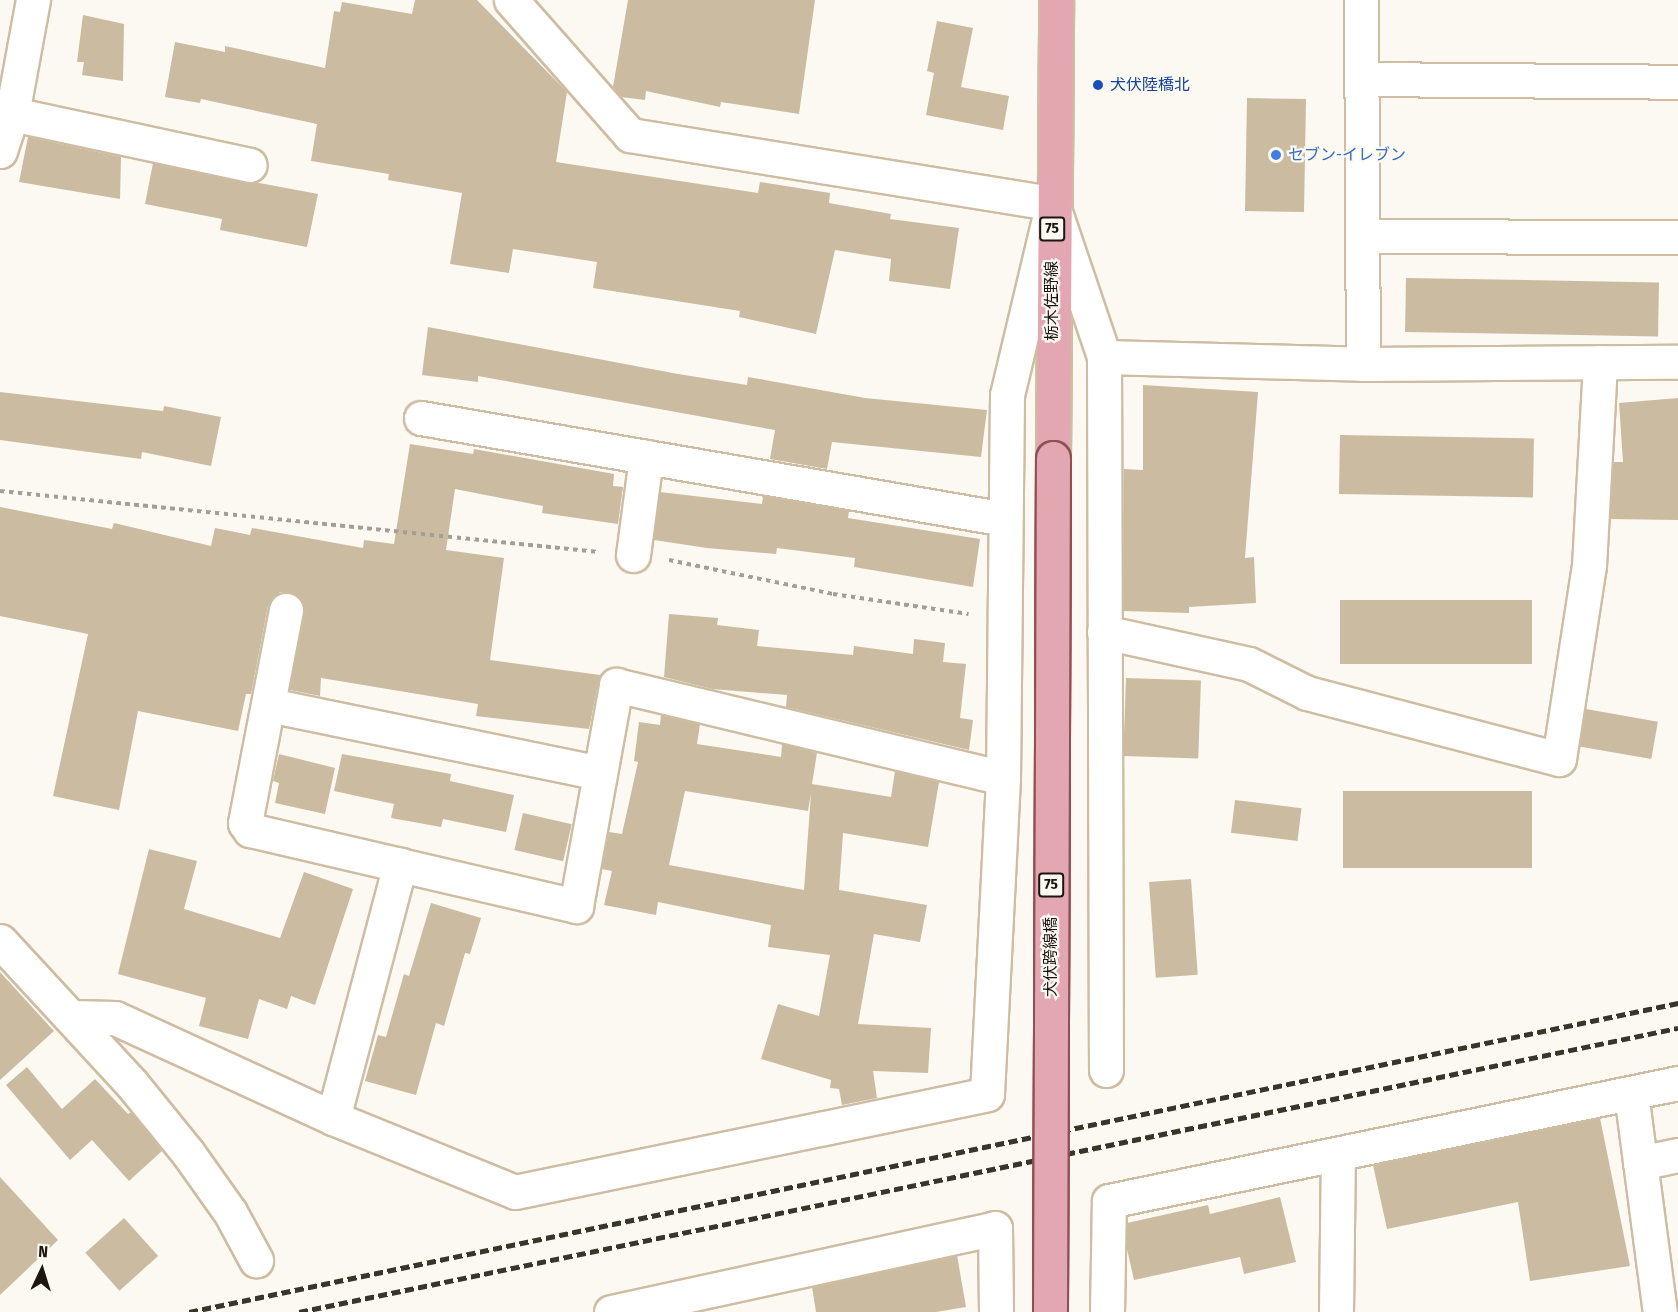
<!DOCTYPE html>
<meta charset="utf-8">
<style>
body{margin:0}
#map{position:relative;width:1678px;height:1312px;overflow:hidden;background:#fcf9f3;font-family:"Fira Sans Condensed","Noto Sans JP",sans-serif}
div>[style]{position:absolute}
.building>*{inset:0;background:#cbbba0;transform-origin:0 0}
.path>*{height:4px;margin-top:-2px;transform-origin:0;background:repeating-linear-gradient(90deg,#a39f98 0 4.5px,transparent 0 9px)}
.roads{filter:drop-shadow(2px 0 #cebda2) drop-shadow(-2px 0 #cebda2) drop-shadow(0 2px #cebda2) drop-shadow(0 -2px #cebda2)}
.street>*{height:33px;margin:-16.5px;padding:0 16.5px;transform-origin:16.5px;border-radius:16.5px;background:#fff}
.primary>*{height:33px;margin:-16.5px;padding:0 16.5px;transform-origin:16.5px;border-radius:16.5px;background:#e3a7b1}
.rail>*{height:4.5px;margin-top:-2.25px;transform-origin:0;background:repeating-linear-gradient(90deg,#3a352b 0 9px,transparent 0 13.5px)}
.bridges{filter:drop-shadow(2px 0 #914f55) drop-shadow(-2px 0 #914f55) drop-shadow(0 2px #914f55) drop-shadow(0 -2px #914f55)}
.primary-bridge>*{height:33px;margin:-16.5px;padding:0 16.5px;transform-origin:16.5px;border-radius:16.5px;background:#e3a7b1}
.dots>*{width:16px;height:16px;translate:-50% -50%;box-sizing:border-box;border:3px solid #fcf9f3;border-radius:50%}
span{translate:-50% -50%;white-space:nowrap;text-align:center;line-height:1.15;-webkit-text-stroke:4.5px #fcf9f3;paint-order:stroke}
.shield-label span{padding:2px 4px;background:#fcf9f3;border:2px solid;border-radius:4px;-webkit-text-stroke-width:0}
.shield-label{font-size:15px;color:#1c160c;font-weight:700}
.transit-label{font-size:16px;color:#164399}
.left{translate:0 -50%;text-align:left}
.shop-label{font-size:16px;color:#366cbe}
.street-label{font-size:16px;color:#1c160c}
.north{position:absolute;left:12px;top:1240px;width:60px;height:60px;-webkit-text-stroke:4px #fcf9f3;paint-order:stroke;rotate:4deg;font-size:16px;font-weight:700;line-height:24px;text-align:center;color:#1c160c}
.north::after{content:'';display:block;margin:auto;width:21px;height:27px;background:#1c160c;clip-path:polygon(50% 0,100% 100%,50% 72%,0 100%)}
</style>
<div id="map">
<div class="building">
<div style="clip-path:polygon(415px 0,477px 0,567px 92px,556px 162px,758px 193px,760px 182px,830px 193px,829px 203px,891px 214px,890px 219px,959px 228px,950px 289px,889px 281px,891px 259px,835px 250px,816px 334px,739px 317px,740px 311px,593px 288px,597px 262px,513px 249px,509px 273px,450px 264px,462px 193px,388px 180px,389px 174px,311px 161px,317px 124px,201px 99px,200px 103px,165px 97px,175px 42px,225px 52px,225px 46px,325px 68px,334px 11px,340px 12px,342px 2px,412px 14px)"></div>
<div style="clip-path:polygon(628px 0,815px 0,799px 114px,721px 102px,720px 107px,646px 91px,645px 100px,621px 97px,613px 87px)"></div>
<div style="clip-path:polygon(83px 15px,124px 24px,123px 81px,82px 75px,84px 62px,77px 62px)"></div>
<div style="clip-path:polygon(937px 21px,973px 28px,961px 87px,1009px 96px,1003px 130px,926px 115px,934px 73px,927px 71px)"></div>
<div style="left:1247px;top:98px;width:59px;height:113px;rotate:1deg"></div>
<div style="clip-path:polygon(28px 137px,121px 157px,120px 199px,19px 182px)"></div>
<div style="clip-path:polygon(153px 163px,318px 194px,307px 247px,220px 230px,222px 219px,145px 204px)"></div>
<div style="left:1406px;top:278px;width:253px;height:54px;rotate:1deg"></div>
<div style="clip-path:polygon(428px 327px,678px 374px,747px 385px,748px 377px,865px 398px,987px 410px,981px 457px,832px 442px,827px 469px,770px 459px,775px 430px,478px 376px,478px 382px,422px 375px)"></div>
<div style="clip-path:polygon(1143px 385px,1258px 392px,1245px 558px,1254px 557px,1256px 603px,1189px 607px,1189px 613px,1123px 611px,1124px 469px,1143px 470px)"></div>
<div style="clip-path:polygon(0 392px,163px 411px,164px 406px,221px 417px,211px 466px,142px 452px,141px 459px,0 440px)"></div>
<div style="clip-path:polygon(1678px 398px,1678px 520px,1610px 519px,1613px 462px,1623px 462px,1619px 403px)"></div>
<div style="left:1340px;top:435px;width:194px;height:59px;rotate:1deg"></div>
<div style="clip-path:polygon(410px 444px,473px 454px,474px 449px,614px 474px,613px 486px,623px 487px,618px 524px,542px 513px,543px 506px,455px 489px,446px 550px,504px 558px,490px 660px,600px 675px,589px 729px,476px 716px,478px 704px,321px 678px,320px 696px,290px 690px,304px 604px,298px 596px,280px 592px,268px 606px,251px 694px,246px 694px,238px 731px,138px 711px,119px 810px,53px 796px,88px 634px,0 616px,0 507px,112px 529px,114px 523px,211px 546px,215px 528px,250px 535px,252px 528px,363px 548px,364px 540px,394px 544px)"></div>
<div style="clip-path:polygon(660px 492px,762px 504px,763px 496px,849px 511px,848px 518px,980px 539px,973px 587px,854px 567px,855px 558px,777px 548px,776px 554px,707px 548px,654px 540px)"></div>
<div style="left:1340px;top:600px;width:192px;height:64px"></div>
<div style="clip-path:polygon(669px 614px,718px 618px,717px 625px,759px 630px,757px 646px,853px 655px,854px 646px,913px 654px,914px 639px,945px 643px,943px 662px,966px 664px,960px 718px,973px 720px,969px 750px,786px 707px,787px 695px,712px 689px,664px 677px)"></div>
<div style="left:1126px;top:678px;width:75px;height:78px;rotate:2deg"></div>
<div style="left:1586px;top:709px;width:73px;height:38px;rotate:10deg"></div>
<div style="clip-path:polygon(evenodd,661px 715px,700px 724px,697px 744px,781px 757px,782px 744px,817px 753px,812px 784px,891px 797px,895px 771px,939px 782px,928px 847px,843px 833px,839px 890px,927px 905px,920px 942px,874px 934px,858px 1024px,931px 1028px,928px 1073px,873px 1071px,877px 1098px,842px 1105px,839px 1089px,830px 1088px,831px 1080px,761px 1059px,778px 1004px,819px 1016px,830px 955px,768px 947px,771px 925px,658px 902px,656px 915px,604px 905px,612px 871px,602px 869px,609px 832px,622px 834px,638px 762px,634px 761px,639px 722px,660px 725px,661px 715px,685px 791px,808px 811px,811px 793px,804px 890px,669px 865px,685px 791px)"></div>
<div style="clip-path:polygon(279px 754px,335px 768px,325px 814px,275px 803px,279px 783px,273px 781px)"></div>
<div style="clip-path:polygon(342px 754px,451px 774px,450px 781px,514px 795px,506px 832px,443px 819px,441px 827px,391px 818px,394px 804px,334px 791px)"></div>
<div style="left:1532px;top:791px;width:77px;height:189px;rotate:90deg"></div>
<div style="left:1235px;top:800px;width:67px;height:33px;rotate:7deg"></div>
<div style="left:523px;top:813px;width:50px;height:38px;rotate:13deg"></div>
<div style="clip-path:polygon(149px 849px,197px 861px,184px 909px,280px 938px,304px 872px,353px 889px,315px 1005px,291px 996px,287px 1009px,259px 999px,248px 1039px,199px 1026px,206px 998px,118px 974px)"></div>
<div style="left:1191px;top:879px;width:96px;height:42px;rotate:86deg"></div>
<div style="clip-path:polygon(431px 903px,481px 918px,470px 954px,465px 953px,444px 1026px,436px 1023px,416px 1095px,365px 1081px,378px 1035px,386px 1037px,404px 974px,409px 976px)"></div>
<div style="clip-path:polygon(0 972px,54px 1031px,0 1080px)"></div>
<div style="clip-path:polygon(27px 1067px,62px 1109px,95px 1079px,128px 1114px,131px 1112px,162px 1151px,129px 1181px,92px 1140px,70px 1160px,6px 1085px)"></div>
<div style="clip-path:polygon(1600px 1118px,1630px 1266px,1530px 1281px,1518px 1202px,1387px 1229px,1373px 1165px)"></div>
<div style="clip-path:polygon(0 1177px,58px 1240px,0 1295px)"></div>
<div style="clip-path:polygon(1280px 1197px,1296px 1262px,1244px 1274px,1240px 1257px,1134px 1280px,1127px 1249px,1127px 1223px,1208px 1205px,1210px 1214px)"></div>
<div style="left:124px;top:1218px;width:51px;height:52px;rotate:48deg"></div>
<div style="clip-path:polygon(957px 1255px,966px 1307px,936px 1312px,816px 1312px,812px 1287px)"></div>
</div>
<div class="path">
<div style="left:0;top:491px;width:602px;rotate:5.81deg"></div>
<div style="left:669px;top:560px;width:167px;rotate:11.7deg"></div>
<div style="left:833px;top:594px;width:137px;rotate:8.4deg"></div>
</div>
<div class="roads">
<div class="street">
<div style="left:511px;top:0;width:180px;rotate:48.6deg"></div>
<div style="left:630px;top:135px;width:427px;rotate:9.2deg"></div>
<div style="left:1052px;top:203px;width:163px;rotate:71.3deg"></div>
<div style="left:1104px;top:357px;width:713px;rotate:89.84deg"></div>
<div style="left:1361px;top:0;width:364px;rotate:89.7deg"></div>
<div style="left:1361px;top:79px;width:317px;rotate:0.5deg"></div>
<div style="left:12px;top:114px;width:243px;rotate:12.1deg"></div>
<div style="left:0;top:151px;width:39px;rotate:-72deg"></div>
<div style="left:12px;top:114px;width:116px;rotate:-79.6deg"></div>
<div style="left:1362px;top:236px;width:316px;rotate:0.2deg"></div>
<div style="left:1104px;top:357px;width:259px;rotate:1.5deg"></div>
<div style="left:1363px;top:364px;width:315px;rotate:-0.4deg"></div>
<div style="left:421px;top:418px;width:593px;rotate:9.81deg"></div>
<div style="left:633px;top:555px;width:99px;rotate:-82.4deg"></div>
<div style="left:286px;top:610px;width:217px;rotate:100.9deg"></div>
<div style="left:245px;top:823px;width:9px;rotate:54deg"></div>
<div style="left:250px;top:830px;width:154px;rotate:13.1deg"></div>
<div style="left:400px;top:865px;width:181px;rotate:13.1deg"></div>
<div style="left:576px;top:906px;width:225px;rotate:-79.7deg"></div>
<div style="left:616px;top:685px;width:398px;rotate:13.5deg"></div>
<div style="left:1104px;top:632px;width:148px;rotate:12.4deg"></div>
<div style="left:1249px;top:664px;width:65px;rotate:26.6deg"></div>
<div style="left:1307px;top:693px;width:260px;rotate:14.7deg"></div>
<div style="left:1559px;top:759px;width:195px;rotate:-81.2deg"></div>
<div style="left:1589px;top:566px;width:204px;rotate:-86.9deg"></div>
<div style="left:269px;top:705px;width:338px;rotate:11.6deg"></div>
<div style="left:0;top:941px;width:195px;rotate:47.3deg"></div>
<div style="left:132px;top:1084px;width:89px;rotate:50.9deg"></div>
<div style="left:188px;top:1153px;width:72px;rotate:54.6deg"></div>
<div style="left:230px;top:1212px;width:55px;rotate:61.6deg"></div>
<div style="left:71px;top:1017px;width:44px;rotate:1.3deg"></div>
<div style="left:115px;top:1018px;width:240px;rotate:24.6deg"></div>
<div style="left:333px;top:1118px;width:196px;rotate:22.1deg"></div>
<div style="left:515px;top:1192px;width:482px;rotate:-11.7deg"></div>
<div style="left:987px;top:1094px;width:316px;rotate:-87.1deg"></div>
<div style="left:1003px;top:778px;width:383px;rotate:-89.4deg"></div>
<div style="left:1007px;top:395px;width:177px;rotate:-76.6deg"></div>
<div style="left:1631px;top:1093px;width:221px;rotate:82.5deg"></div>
<div style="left:333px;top:1118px;width:262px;rotate:-75.2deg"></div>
<div style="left:1640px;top:1163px;width:39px;rotate:-12deg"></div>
<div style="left:611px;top:1312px;width:393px;rotate:-12.3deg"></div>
<div style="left:995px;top:1228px;width:84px;rotate:89.3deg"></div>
<div style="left:1107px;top:1312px;width:111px;rotate:-89deg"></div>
<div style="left:1109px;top:1201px;width:581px;rotate:-11.72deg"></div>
<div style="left:1336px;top:1312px;width:157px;rotate:-89.3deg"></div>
</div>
<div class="primary">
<div style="left:1053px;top:458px;width:458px;rotate:-89.6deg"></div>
</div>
</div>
<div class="rail">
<div style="left:189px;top:1312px;width:1521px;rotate:-11.72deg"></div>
<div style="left:299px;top:1312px;width:1408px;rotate:-11.64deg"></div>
</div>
<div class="bridges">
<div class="primary-bridge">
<div style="left:1050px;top:1312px;width:854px;rotate:-89.8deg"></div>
</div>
</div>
<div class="dots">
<div style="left:1098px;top:85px;background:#1a4fb4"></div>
<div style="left:1276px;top:155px;background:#3f7fe0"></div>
</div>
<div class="shield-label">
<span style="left:1052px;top:229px">75</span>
<span style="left:1051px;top:885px">75</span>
</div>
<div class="transit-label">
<span class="left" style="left:1110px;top:85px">犬伏陸橋北</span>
</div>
<div class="shop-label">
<span class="left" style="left:1288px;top:155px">セブン-イレブン</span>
</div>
<div class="street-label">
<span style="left:1052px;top:301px;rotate:-90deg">栃木佐野線</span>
<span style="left:1051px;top:957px;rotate:-90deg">犬伏跨線橋</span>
</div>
<div class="north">N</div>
</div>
